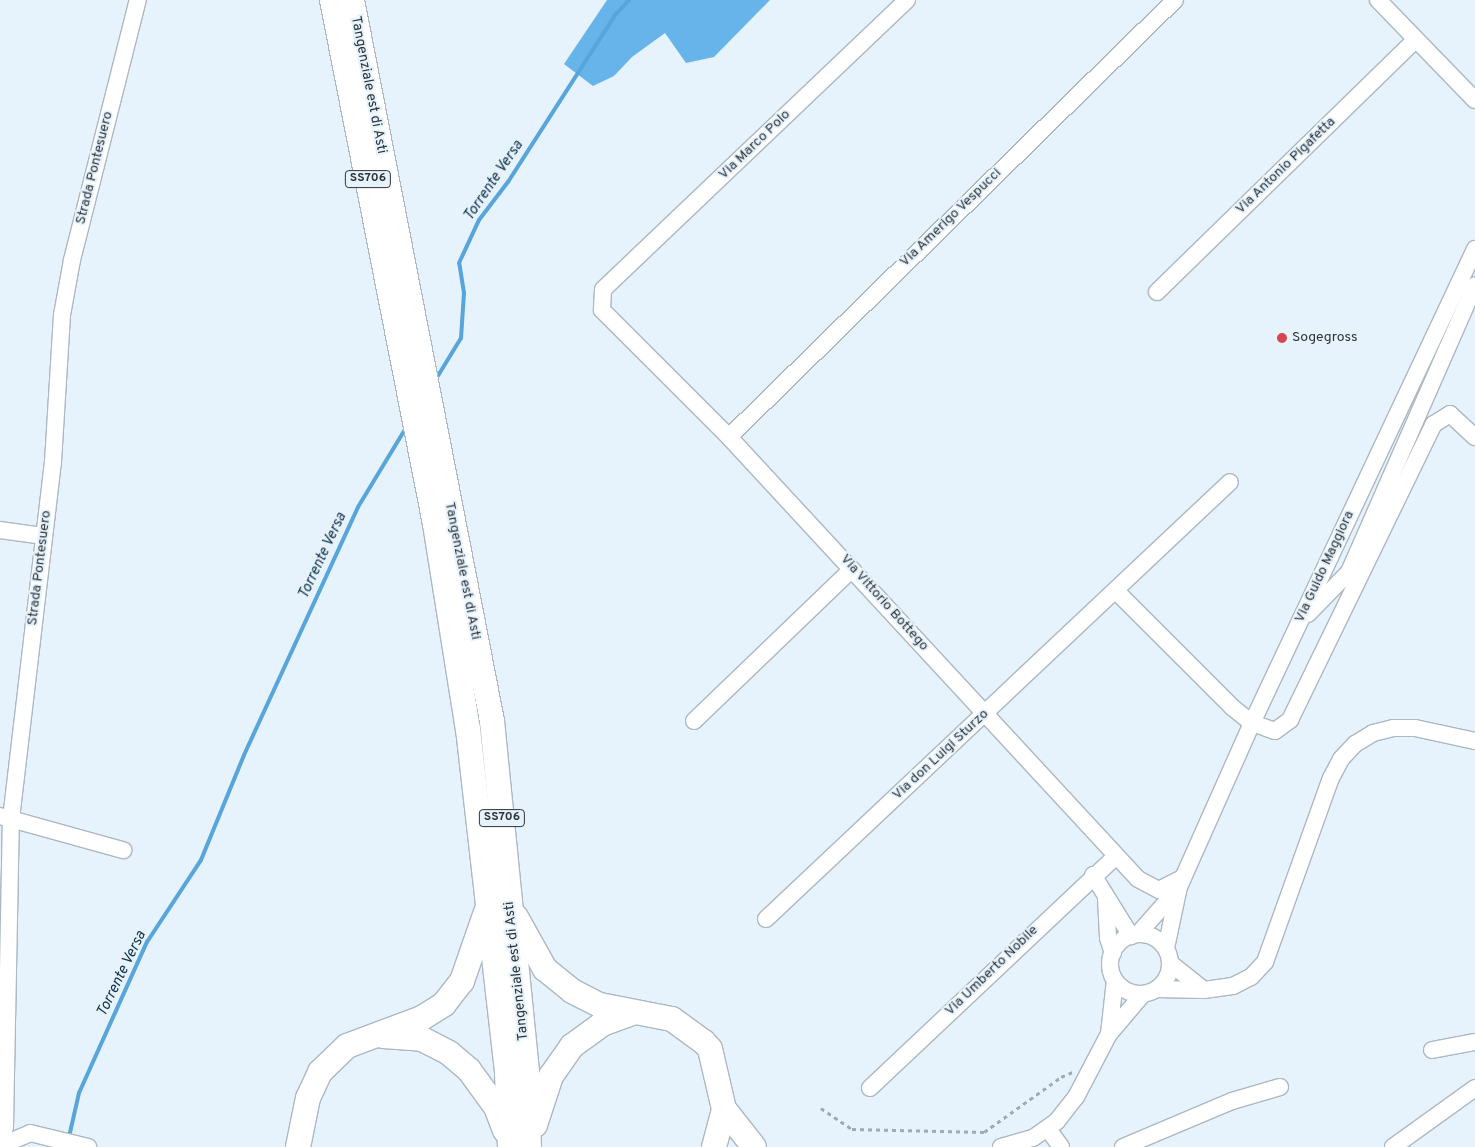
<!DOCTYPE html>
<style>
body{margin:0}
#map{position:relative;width:1475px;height:1147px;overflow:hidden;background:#e6f3fd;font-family:Overpass,sans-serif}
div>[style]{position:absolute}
.forest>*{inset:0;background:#66b4ea}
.stream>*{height:4px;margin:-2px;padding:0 2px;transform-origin:2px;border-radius:2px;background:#57a5da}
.path>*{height:2.5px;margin-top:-1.25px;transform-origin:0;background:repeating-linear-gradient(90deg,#a0aab1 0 4px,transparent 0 8px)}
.roads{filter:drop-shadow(1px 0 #acb8c2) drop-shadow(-1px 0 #acb8c2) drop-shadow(0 1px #acb8c2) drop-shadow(0 -1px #acb8c2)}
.minor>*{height:16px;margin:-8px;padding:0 8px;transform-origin:8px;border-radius:8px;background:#fff}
.minor>.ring{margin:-8px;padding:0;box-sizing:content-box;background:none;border:16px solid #fff;border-radius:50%}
.highway>*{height:24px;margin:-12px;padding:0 12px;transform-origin:12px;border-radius:12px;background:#fff}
.dots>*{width:14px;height:14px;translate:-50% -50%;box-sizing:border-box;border:2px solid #e6f3fd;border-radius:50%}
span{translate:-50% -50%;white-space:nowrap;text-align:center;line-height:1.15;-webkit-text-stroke:4px #e6f3fd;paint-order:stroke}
.shield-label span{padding:1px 4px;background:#e6f3fd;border:1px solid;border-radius:4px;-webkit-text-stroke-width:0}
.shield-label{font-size:12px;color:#2e3337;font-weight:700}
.street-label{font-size:14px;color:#2e3337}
.poi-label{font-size:14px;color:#2e3337}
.left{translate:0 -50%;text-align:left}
.water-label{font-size:15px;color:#11334a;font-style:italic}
</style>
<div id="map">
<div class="forest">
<div style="clip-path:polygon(607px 0,770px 0,714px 57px,686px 63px,665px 33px,632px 57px,614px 76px,593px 86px,564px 64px)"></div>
</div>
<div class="stream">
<div style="left:436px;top:379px;width:48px;rotate:-58.6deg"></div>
<div style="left:461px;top:338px;width:45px;rotate:-86.2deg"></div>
<div style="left:464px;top:293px;width:30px;rotate:-99deg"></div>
<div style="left:459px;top:263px;width:47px;rotate:-65.1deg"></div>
<div style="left:479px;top:220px;width:48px;rotate:-52.7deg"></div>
<div style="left:508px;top:182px;width:200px;rotate:-57.3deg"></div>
<div style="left:616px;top:14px;width:19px;rotate:-47deg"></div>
<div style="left:69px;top:1137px;width:45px;rotate:-77.2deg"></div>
<div style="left:79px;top:1093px;width:166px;rotate:-65.8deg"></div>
<div style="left:147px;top:942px;width:98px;rotate:-56.6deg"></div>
<div style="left:201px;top:860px;width:113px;rotate:-67.7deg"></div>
<div style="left:244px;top:755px;width:273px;rotate:-65.3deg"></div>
<div style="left:358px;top:507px;width:95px;rotate:-58.8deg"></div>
</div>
<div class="path">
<div style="left:821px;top:1108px;width:37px;rotate:34deg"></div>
<div style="left:852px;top:1129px;width:132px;rotate:1.3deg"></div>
<div style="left:984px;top:1132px;width:95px;rotate:-35.5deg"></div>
<div style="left:1061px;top:1077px;width:13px;rotate:-23deg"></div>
</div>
<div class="roads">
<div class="minor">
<div style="left:907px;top:0;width:420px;rotate:136.4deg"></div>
<div style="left:603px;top:290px;width:20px;rotate:93deg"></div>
<div style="left:602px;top:310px;width:180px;rotate:45deg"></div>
<div style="left:729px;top:437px;width:602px;rotate:47.22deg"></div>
<div style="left:1138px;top:879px;width:24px;rotate:28deg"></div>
<div style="left:1159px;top:890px;width:27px;rotate:-27deg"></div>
<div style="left:1378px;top:0;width:139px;rotate:45.9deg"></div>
<div style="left:1157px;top:292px;width:361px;rotate:-44.3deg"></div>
<div style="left:729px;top:437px;width:624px;rotate:-44.42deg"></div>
<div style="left:0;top:530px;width:44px;rotate:7.8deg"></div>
<div style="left:1116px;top:591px;width:164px;rotate:45deg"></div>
<div style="left:1232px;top:707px;width:26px;rotate:39deg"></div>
<div style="left:1252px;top:723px;width:24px;rotate:19deg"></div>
<div style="left:1275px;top:731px;width:19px;rotate:-36deg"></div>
<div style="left:1290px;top:720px;width:329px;rotate:-64.1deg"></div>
<div style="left:1434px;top:424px;width:19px;rotate:-32deg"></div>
<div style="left:1450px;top:414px;width:34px;rotate:43deg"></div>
<div style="left:1308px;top:614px;width:59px;rotate:-45.7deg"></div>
<div style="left:1349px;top:572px;width:313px;rotate:-66.3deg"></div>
<div style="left:694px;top:721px;width:219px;rotate:-43.9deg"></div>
<div style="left:0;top:816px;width:128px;rotate:15.5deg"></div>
<div style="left:1093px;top:875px;width:72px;rotate:58.1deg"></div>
<div style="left:1106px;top:898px;width:40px;rotate:87.1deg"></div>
<div style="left:1108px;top:938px;width:16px;rotate:72deg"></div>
<div style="left:766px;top:919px;width:637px;rotate:-43.28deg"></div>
<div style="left:1138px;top:934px;width:60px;rotate:-48.4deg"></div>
<div class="ring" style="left:1110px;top:934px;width:44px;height:44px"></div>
<div style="left:1166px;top:948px;width:62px;rotate:-78deg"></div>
<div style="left:1179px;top:887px;width:180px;rotate:-66deg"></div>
<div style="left:1252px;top:723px;width:524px;rotate:-64.8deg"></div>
<div style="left:1170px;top:963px;width:43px;rotate:38.5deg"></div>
<div style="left:1157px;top:989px;width:47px;rotate:1.2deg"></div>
<div style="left:1204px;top:990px;width:29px;rotate:-8deg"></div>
<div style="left:1233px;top:986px;width:20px;rotate:-27deg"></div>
<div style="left:1251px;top:977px;width:21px;rotate:-47deg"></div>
<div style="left:1265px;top:962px;width:195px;rotate:-70.3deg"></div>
<div style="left:1331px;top:778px;width:21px;rotate:-62deg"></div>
<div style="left:1341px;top:759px;width:21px;rotate:-47deg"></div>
<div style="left:1355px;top:744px;width:21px;rotate:-31deg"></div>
<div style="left:1373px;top:733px;width:21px;rotate:-14deg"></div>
<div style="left:1393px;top:728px;width:22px"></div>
<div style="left:1415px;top:728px;width:61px;rotate:12.2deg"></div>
<div style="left:1109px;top:1034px;width:54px;rotate:-83.7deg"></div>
<div style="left:1432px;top:1050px;width:44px;rotate:-10.5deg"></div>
<div style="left:870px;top:1088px;width:338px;rotate:-43.3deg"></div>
<div style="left:1048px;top:1129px;width:22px;rotate:54deg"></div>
<div style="left:0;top:1146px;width:33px;rotate:-23deg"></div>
<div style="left:30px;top:1133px;width:60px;rotate:13.6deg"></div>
<div style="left:1px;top:1147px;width:21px;rotate:-79deg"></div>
<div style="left:5px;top:1126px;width:307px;rotate:-88.9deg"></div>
<div style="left:11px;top:819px;width:359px;rotate:-83.3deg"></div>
<div style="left:53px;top:462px;width:147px;rotate:-86.5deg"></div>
<div style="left:62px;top:315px;width:56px;rotate:-79.7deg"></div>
<div style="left:72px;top:260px;width:268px;rotate:-75.8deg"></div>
<div style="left:1001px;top:1147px;width:33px;rotate:-16deg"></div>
<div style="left:1033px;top:1138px;width:29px;rotate:-35deg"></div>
<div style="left:1057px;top:1121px;width:31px;rotate:-52deg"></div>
<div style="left:1076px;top:1097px;width:71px;rotate:-62.4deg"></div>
<div style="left:1109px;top:1034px;width:52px;rotate:-49.6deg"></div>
<div style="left:1123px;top:1147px;width:118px;rotate:-22.9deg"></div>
<div style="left:1232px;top:1101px;width:50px;rotate:-16.3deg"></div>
<div style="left:1393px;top:1147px;width:101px;rotate:-35.7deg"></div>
</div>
<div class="highway">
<div style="left:332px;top:0;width:534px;rotate:78.88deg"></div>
<div style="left:435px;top:524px;width:208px;rotate:80.9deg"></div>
<div style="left:468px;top:729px;width:346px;rotate:83.5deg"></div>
<div style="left:507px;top:1073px;width:74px;rotate:87.7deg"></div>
<div style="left:352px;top:0;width:734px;rotate:79.01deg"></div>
<div style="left:492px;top:721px;width:353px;rotate:84.3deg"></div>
<div style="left:527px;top:1072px;width:75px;rotate:88.5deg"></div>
<div style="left:516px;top:917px;width:60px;rotate:60.9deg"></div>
<div style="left:545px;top:969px;width:35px;rotate:39deg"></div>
<div style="left:572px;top:991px;width:31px;rotate:27deg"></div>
<div style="left:600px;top:1005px;width:73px;rotate:11deg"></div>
<div style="left:672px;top:1019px;width:39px;rotate:36deg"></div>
<div style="left:704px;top:1042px;width:9px;rotate:49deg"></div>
<div style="left:710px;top:1049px;width:62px;rotate:76.9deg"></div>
<div style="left:724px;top:1109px;width:48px;rotate:51.7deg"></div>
<div style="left:383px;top:1036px;width:39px;rotate:4deg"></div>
<div style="left:422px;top:1039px;width:30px;rotate:27deg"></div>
<div style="left:449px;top:1053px;width:26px;rotate:40deg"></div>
<div style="left:469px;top:1070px;width:46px;rotate:53.9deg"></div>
<div style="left:496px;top:1107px;width:25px;rotate:69deg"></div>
<div style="left:535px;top:1125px;width:52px;rotate:-71.9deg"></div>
<div style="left:551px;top:1076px;width:37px;rotate:-55deg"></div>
<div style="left:572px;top:1046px;width:37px;rotate:-36deg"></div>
<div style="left:602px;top:1024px;width:33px;rotate:-20deg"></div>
<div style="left:298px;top:1147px;width:50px;rotate:-78.5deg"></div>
<div style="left:308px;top:1098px;width:29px;rotate:-65deg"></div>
<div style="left:320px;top:1072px;width:37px;rotate:-44deg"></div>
<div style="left:347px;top:1046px;width:80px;rotate:-20.5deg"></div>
<div style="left:422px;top:1018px;width:26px;rotate:-32deg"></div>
<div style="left:444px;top:1004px;width:29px;rotate:-52deg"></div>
<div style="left:462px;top:981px;width:73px;rotate:-70.8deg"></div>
<div style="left:714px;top:1147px;width:39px;rotate:-75deg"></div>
</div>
</div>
<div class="dots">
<div style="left:1282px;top:338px;background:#d5454d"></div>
</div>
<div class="shield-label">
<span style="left:368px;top:179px">SS706</span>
<span style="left:502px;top:818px">SS706</span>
</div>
<div class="street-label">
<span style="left:368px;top:85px;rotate:79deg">Tangenziale est di Asti</span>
<span style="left:755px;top:145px;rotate:-44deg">Via Marco Polo</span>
<span style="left:1286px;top:166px;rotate:-44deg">Via Antonio Pigafetta</span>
<span style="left:95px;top:168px;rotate:-76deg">Strada Pontesuero</span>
<span style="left:951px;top:218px;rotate:-44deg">Via Amerigo Vespucci</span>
<span style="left:1325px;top:567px;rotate:-65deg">Via Guido Maggiora</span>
<span style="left:40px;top:568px;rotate:-83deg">Strada Pontesuero</span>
<span style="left:462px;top:571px;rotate:79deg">Tangenziale est di Asti</span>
<span style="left:884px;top:603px;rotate:48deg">Via Vittorio Bottego</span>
<span style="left:941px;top:755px;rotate:-43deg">Via don Luigi Sturzo</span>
<span style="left:517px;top:971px;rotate:-96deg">Tangenziale est di Asti</span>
<span style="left:992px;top:971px;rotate:-44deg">Via Umberto Nobile</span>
</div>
<div class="poi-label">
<span class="left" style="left:1292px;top:338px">Sogegross</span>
</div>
<div class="water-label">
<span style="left:494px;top:181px;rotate:-56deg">Torrente Versa</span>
<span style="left:323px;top:556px;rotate:-65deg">Torrente Versa</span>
<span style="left:122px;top:974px;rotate:-64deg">Torrente Versa</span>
</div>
</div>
